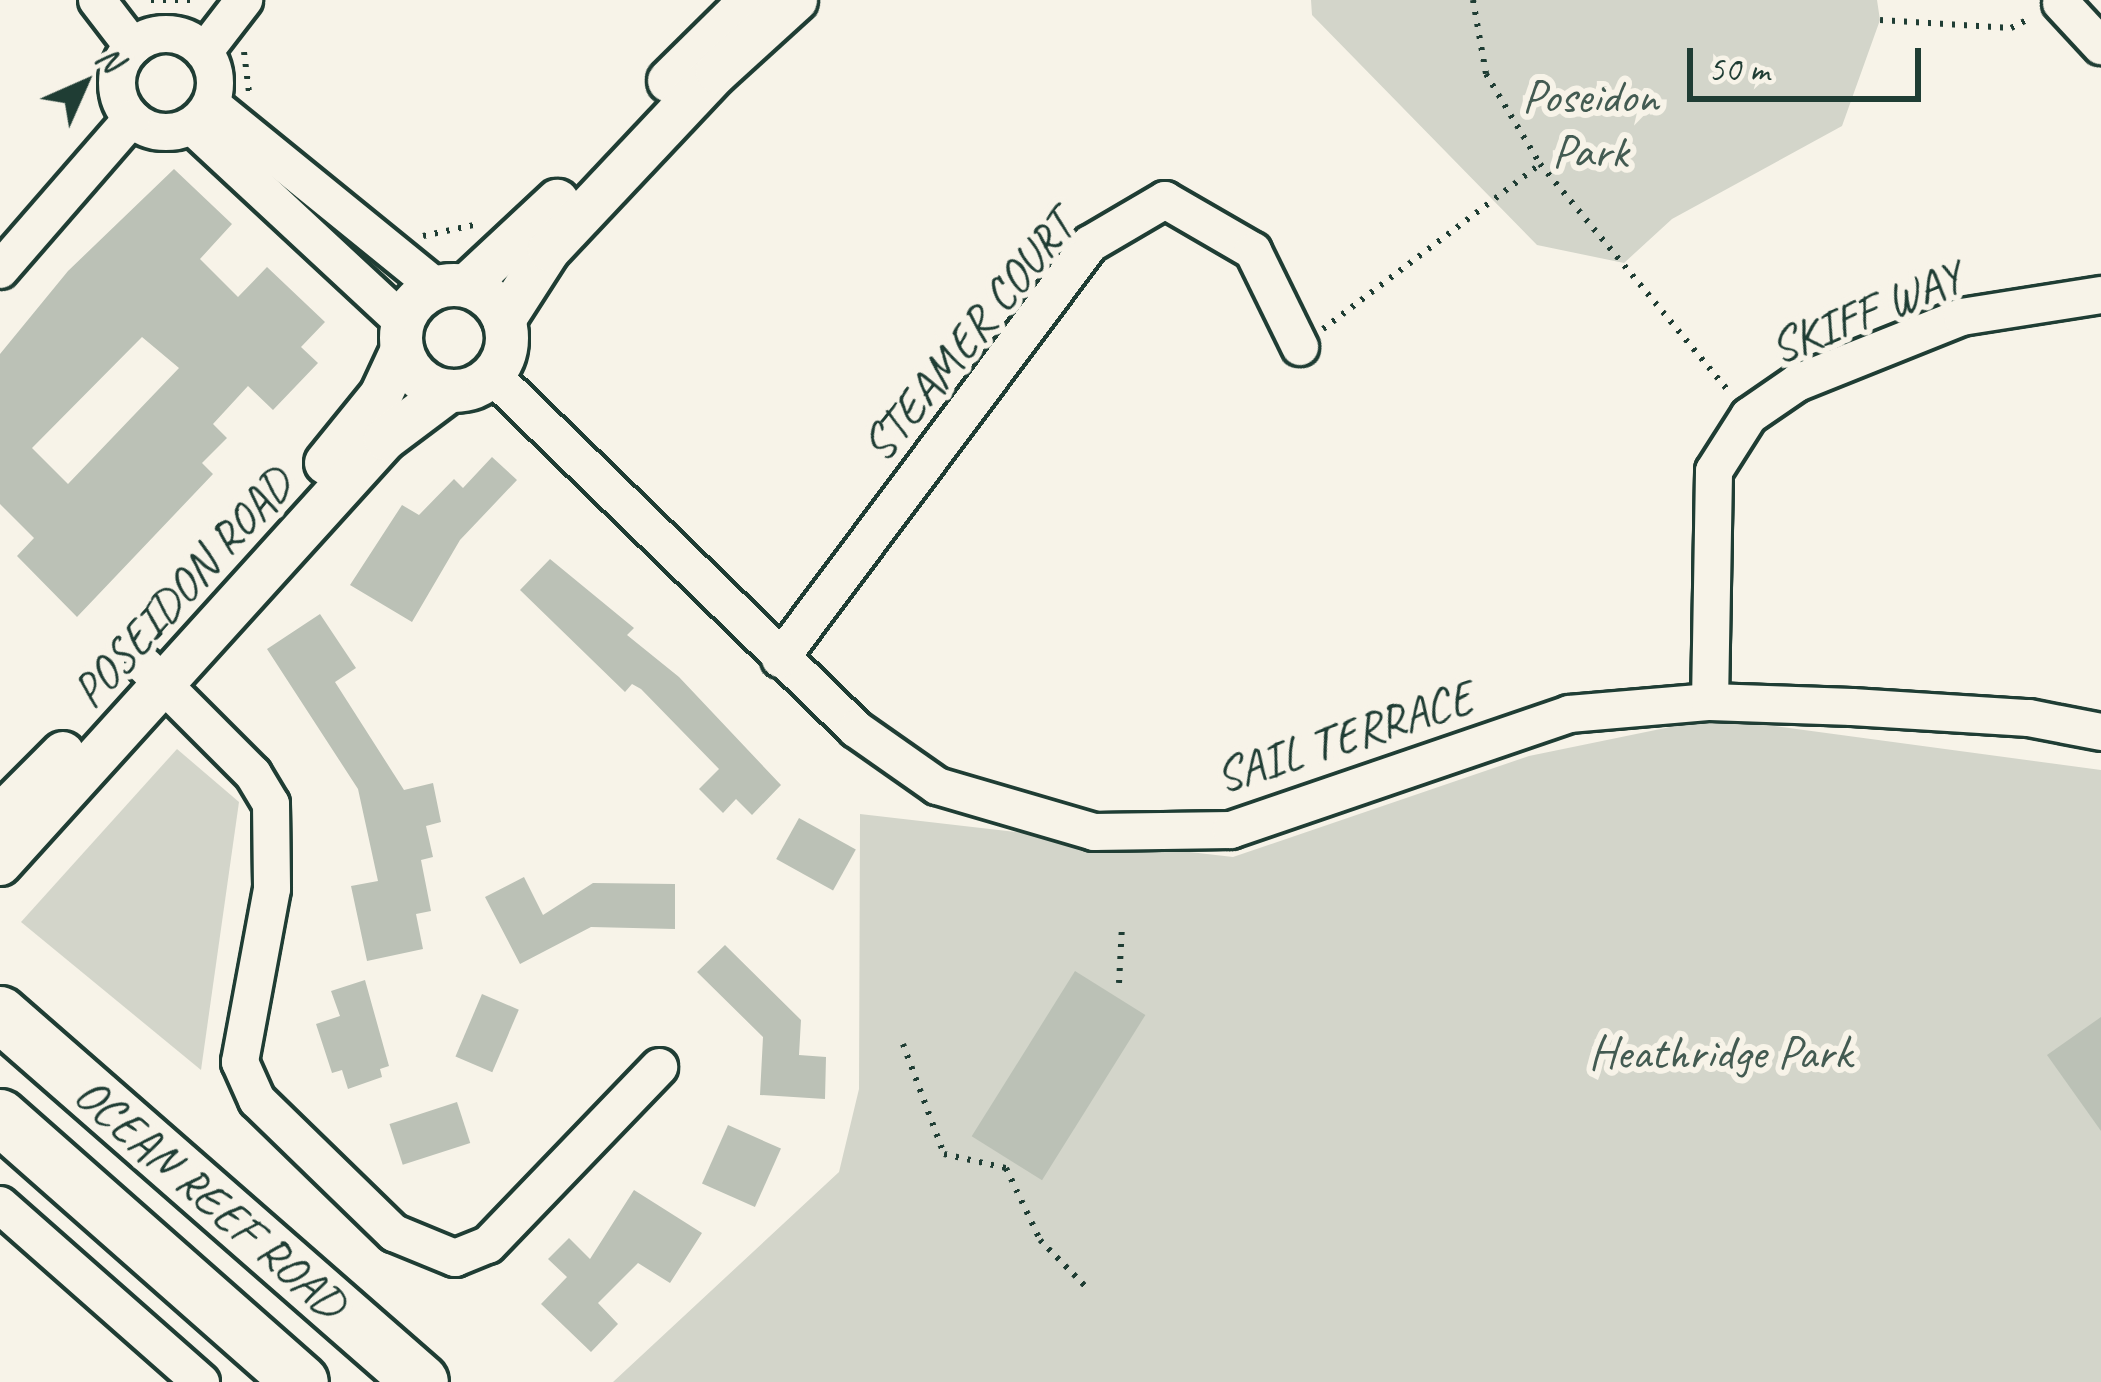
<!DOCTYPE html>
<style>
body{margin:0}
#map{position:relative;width:2101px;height:1382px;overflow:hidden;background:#f7f3e8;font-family:Caveat,sans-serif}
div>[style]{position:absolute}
.green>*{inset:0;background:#d3d5ca}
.building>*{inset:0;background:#bbc1b6;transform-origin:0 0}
.path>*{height:6px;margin-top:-3px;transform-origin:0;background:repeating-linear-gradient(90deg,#1f3d34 0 3px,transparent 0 12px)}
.roads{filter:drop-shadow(3px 0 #1f3d34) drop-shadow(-3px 0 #1f3d34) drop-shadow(0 3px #1f3d34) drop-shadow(0 -3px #1f3d34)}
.minor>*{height:36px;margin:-18px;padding:0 18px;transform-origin:18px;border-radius:18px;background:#f7f3e8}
.minor>.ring{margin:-18px;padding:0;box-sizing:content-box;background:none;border:36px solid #f7f3e8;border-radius:50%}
.tertiary>*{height:42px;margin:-21px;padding:0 21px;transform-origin:21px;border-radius:21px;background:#f7f3e8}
.tertiary>.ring{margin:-21px;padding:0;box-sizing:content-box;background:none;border:42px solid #f7f3e8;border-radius:50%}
.primary>*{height:54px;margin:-27px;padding:0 27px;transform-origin:27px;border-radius:27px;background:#f7f3e8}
span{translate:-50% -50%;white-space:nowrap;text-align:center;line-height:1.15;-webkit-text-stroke:12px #f7f3e8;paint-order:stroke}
.park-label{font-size:48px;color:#435b52}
.street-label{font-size:48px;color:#1f3d34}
.north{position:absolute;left:24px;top:24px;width:120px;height:120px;-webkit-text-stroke:9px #f7f3e8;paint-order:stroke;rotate:45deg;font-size:33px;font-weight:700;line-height:48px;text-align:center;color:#1f3d34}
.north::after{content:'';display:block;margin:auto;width:42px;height:54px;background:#1f3d34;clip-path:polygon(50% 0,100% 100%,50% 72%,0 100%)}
.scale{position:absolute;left:1687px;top:48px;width:234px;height:54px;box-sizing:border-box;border:6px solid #1f3d34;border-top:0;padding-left:15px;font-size:36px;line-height:42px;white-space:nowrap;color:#1f3d34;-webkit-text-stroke:9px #f7f3e8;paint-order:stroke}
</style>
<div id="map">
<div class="green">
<div style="clip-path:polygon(1311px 0,1877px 0,1880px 20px,1842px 126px,1672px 219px,1624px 263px,1537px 245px,1312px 15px)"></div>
<div style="clip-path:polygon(1714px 718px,2101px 770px,2101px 1382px,613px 1382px,839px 1172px,859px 1089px,860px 814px,1233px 857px,1529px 756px)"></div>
<div style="clip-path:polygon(177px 749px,239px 802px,201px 1070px,21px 922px)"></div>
</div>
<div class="building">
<div style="clip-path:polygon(evenodd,174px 169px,232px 224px,200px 259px,238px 297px,267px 267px,325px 322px,301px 347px,318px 363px,273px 410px,248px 386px,213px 424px,227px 438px,202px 463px,213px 474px,77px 617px,17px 556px,34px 538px,0 504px,0 354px,68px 271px,174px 169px,142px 337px,179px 368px,68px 484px,32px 448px,142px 337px)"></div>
<div style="clip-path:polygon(492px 457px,517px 480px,460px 540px,412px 622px,350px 585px,402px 505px,419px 515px,454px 479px,463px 488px)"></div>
<div style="clip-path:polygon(550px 559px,634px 628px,627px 635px,679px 677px,781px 785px,752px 815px,736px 799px,723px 813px,699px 789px,719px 769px,641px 689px,632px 684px,625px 692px,520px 590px)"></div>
<div style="clip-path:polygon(320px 614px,356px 668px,335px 682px,404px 790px,433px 783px,441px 822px,426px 826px,433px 857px,421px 860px,431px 911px,416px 914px,423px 949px,367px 961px,351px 886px,378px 881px,358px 789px,267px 649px)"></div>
<div style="left:799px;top:818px;width:65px;height:47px;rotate:29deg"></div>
<div style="clip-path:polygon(524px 877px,543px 915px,593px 883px,675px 884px,675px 929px,591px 927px,520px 964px,485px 897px)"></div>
<div style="clip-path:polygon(725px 945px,801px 1020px,799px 1055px,826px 1057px,825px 1099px,760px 1095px,763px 1037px,697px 972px)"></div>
<div style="left:1075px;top:971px;width:83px;height:195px;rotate:32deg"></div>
<div style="clip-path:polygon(365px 980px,389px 1066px,380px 1069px,382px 1077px,348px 1089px,342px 1070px,332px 1073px,316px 1024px,340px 1016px,331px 991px)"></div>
<div style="left:482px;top:994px;width:40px;height:68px;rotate:23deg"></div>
<div style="clip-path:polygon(2101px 1017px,2101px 1131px,2047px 1055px)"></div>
<div style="left:457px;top:1102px;width:43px;height:71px;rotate:72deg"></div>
<div style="left:728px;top:1125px;width:58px;height:64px;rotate:24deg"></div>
<div style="clip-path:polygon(634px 1190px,702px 1233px,670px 1283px,638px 1263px,598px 1303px,618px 1324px,591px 1352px,541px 1304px,567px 1277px,548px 1259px,569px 1238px,590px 1259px)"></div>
</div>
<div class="path">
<div style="left:151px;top:0;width:44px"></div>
<div style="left:1473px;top:0;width:75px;rotate:80deg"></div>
<div style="left:1486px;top:74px;width:105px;rotate:59deg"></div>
<div style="left:1540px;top:164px;width:296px;rotate:50.3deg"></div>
<div style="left:1880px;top:20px;width:131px;rotate:3.5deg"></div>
<div style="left:2011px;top:28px;width:22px;rotate:-27deg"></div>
<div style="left:244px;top:52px;width:40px;rotate:82.9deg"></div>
<div style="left:423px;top:236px;width:56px;rotate:-12.3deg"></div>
<div style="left:1323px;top:329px;width:273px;rotate:-37.2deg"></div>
<div style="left:1119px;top:983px;width:58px;rotate:-87deg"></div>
<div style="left:903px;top:1044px;width:117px;rotate:69.6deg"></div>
<div style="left:944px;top:1154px;width:64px;rotate:12.7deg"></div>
<div style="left:1006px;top:1168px;width:80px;rotate:64.7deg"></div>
<div style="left:1040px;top:1240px;width:67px;rotate:45.6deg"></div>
</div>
<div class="roads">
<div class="minor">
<div style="left:97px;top:0;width:59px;rotate:52.5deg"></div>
<div style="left:2061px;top:3px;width:59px;rotate:47.1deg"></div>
<div class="ring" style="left:117px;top:34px;width:62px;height:62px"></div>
<div style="left:204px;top:52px;width:66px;rotate:-52.4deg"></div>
<div style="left:211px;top:104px;width:290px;rotate:39.1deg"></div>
<div style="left:192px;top:126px;width:288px;rotate:42.9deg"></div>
<div style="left:0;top:270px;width:201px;rotate:-49deg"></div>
<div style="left:492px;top:375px;width:508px;rotate:44.2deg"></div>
<div style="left:856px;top:729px;width:99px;rotate:35.1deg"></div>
<div style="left:937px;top:786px;width:164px;rotate:16.3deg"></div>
<div style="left:1094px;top:832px;width:137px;rotate:-0.8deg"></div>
<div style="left:1231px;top:830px;width:357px;rotate:-18.9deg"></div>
<div style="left:1569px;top:714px;width:142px;rotate:-4.9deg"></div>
<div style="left:1710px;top:702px;width:142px;rotate:2deg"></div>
<div style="left:1852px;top:707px;width:177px;rotate:3.6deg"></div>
<div style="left:2029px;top:718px;width:73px;rotate:11deg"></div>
<div style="left:780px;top:659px;width:518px;rotate:-53.24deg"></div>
<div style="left:1090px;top:244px;width:87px;rotate:-30.4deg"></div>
<div style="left:1165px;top:200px;width:102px;rotate:30.1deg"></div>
<div style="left:1253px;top:251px;width:107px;rotate:63.9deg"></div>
<div style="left:145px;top:666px;width:153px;rotate:45deg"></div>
<div style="left:253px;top:774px;width:35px;rotate:59deg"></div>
<div style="left:271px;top:804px;width:85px;rotate:89.3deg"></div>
<div style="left:272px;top:889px;width:176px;rotate:100.5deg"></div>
<div style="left:240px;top:1062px;width:42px;rotate:65.9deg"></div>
<div style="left:257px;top:1100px;width:191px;rotate:44.2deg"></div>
<div style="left:394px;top:1233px;width:66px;rotate:22.3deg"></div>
<div style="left:455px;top:1258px;width:35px;rotate:-22deg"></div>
<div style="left:488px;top:1245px;width:247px;rotate:-46.1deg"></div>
<div style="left:1710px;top:702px;width:231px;rotate:-89deg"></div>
<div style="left:1714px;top:471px;width:65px;rotate:-57.5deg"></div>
<div style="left:1749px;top:416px;width:58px;rotate:-34.5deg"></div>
<div style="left:1797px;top:383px;width:178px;rotate:-21.8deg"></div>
<div style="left:1962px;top:317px;width:141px;rotate:-9deg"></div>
<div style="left:0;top:1205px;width:268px;rotate:41.4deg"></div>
</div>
<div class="tertiary">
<div style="left:669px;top:81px;width:115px;rotate:-44.6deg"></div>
<div class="ring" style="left:401px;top:285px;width:64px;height:64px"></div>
<div style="left:466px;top:286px;width:125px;rotate:-43deg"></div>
<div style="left:504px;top:320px;width:83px;rotate:-57.3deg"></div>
<div style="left:549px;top:250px;width:245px;rotate:-46.7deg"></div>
<div style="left:717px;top:72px;width:107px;rotate:-42.3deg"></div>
<div style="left:326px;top:463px;width:87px;rotate:-51deg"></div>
<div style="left:381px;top:395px;width:50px;rotate:-65deg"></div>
<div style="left:0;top:816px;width:89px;rotate:-45deg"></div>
<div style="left:0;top:864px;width:573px;rotate:-47.83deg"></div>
<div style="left:385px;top:439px;width:80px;rotate:-36.9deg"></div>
</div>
<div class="primary">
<div style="left:0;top:1014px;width:559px;rotate:41.16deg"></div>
<div style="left:0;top:1117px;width:401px;rotate:41.4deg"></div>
</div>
</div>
<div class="park-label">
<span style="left:1590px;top:124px">Poseidon<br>Park</span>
<span style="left:1720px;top:1053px">Heathridge Park</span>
</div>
<div class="street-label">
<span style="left:1866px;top:312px;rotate:-22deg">SKIFF WAY</span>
<span style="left:968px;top:336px;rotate:-51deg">STEAMER COURT</span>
<span style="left:182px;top:588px;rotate:-48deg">POSEIDON ROAD</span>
<span style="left:1344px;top:737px;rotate:-18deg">SAIL TERRACE</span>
<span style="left:210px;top:1198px;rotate:41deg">OCEAN REEF ROAD</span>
</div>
<div class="north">N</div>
<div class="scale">50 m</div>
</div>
